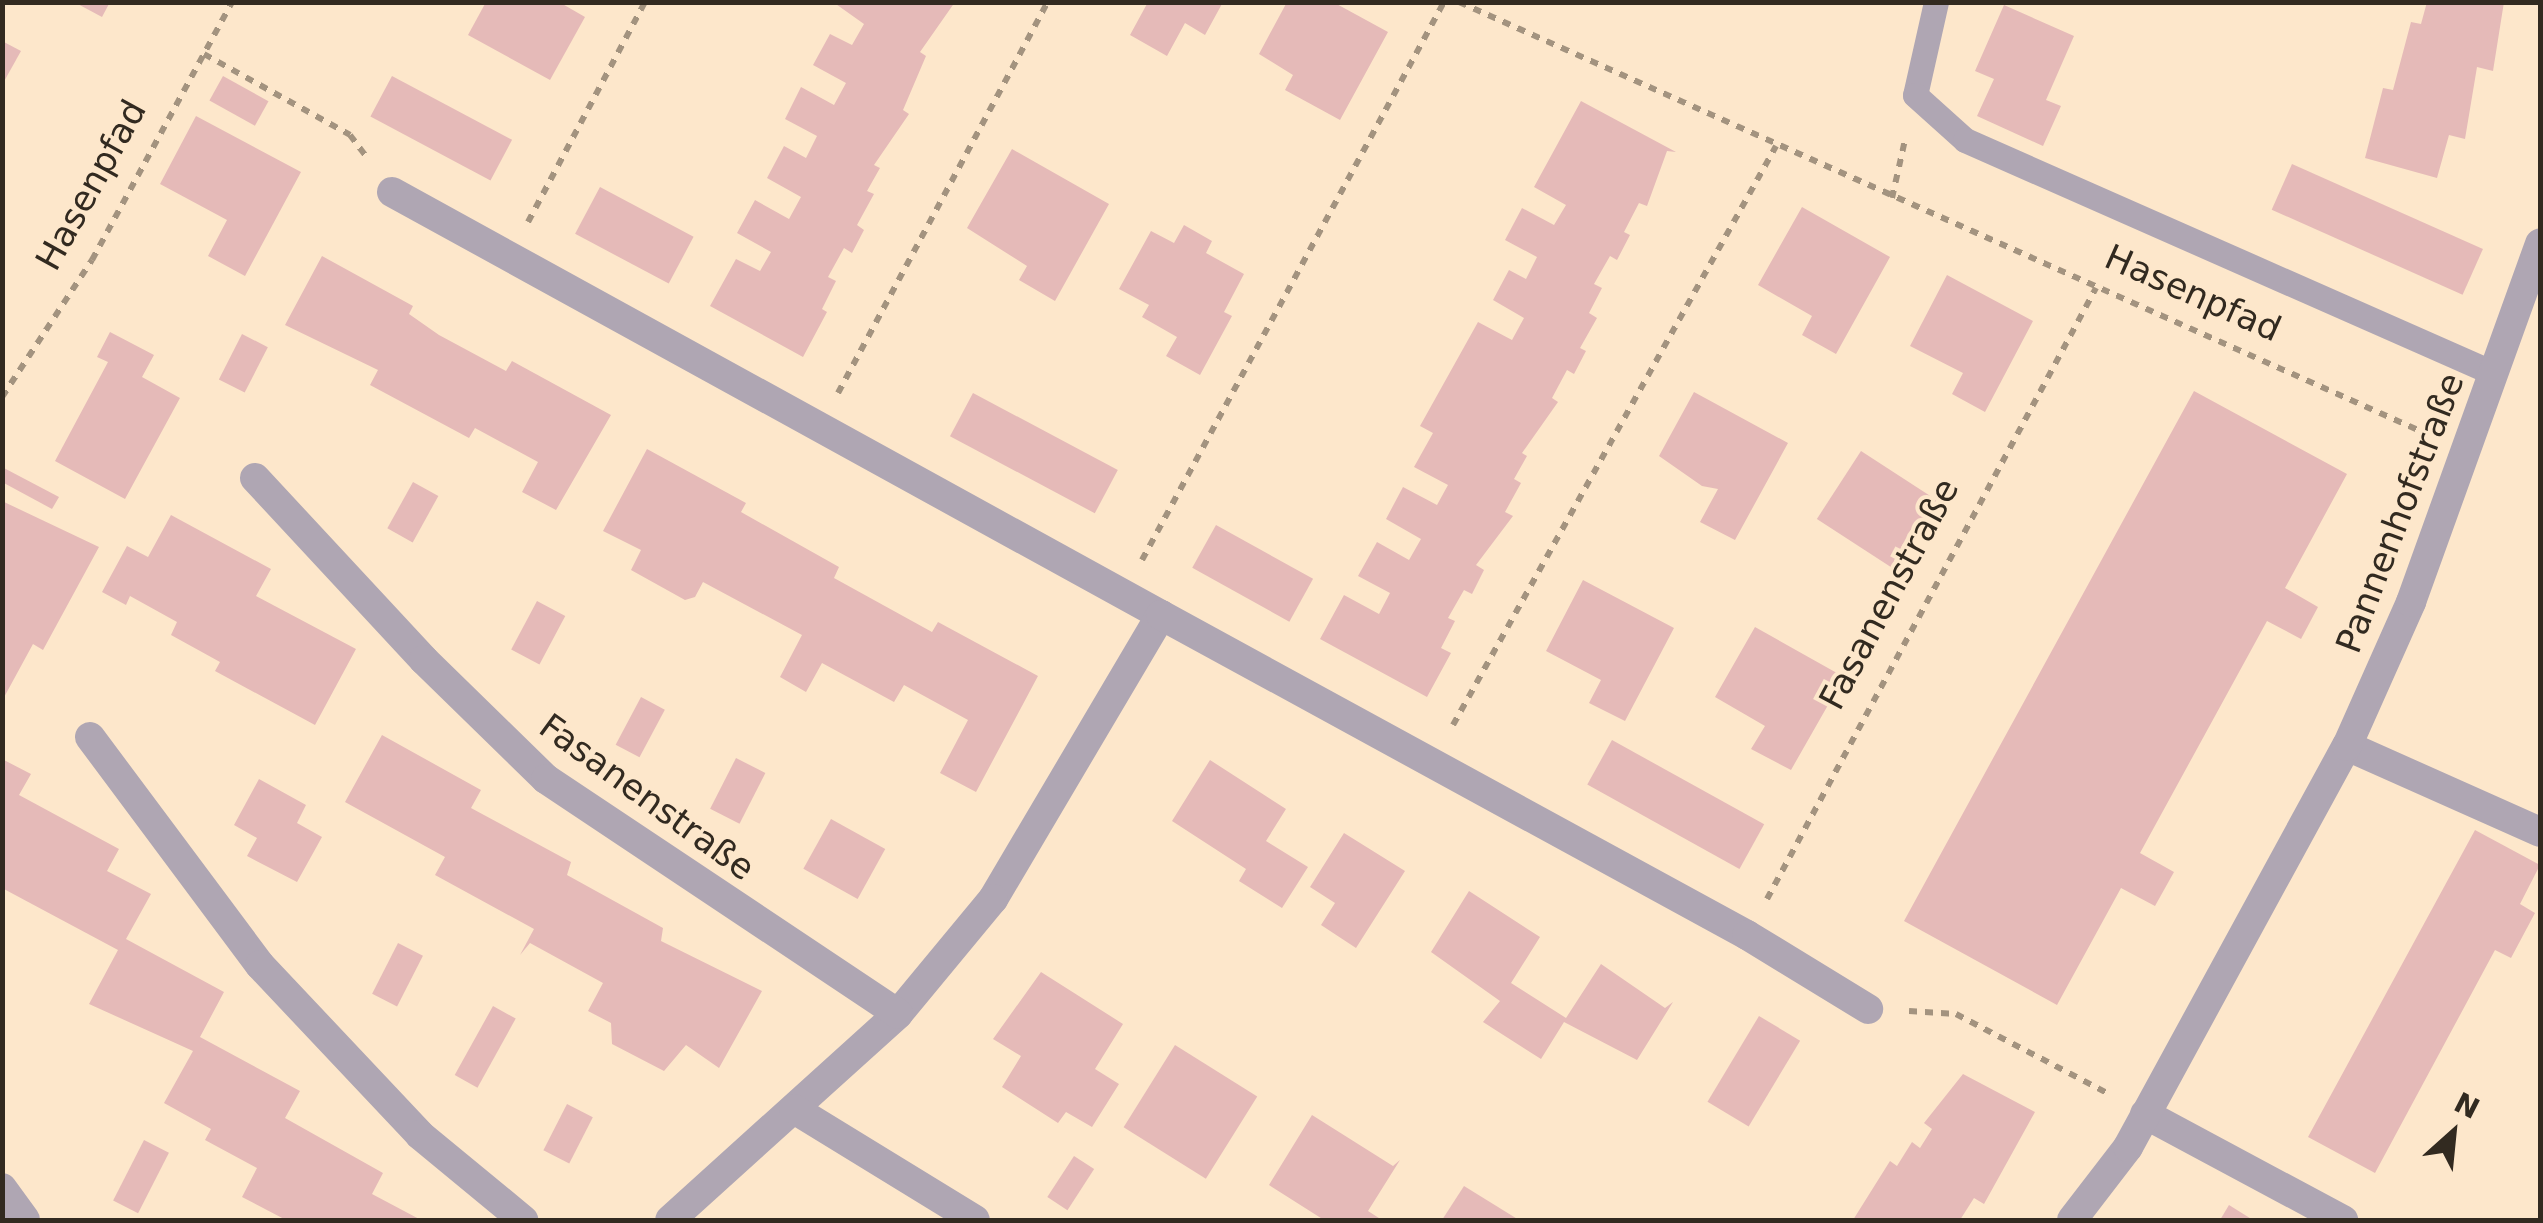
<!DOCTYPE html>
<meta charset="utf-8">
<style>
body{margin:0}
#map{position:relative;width:2543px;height:1223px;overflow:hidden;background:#fde7cb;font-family:"DejaVu Sans",sans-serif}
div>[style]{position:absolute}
.building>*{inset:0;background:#e5bab8;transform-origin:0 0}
.path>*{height:6px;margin-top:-3px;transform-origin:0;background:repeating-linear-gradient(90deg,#a3937f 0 8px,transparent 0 16px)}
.lane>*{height:25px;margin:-12.5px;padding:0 12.5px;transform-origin:12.5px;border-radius:12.5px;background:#afa6b3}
.street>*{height:30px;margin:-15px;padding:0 15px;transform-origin:15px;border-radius:15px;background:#afa6b3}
span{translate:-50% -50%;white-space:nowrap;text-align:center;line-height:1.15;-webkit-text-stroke:8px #fde7cb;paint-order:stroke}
.street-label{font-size:35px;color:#322a20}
.frame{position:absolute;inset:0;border:5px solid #322a20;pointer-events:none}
.north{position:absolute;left:2403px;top:1083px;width:100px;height:100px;-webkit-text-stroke:8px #fde7cb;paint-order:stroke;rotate:27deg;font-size:28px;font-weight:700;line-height:40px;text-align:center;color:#322a20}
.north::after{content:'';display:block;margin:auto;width:35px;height:45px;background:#322a20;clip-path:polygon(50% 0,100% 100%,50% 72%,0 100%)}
</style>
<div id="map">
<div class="building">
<div style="clip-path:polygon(74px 2px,110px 2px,102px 17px)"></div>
<div style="clip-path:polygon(486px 2px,559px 2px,585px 17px,550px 80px,468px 35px)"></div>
<div style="clip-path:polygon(833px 2px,955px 2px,920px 52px,926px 56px,903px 110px,909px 114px,874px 165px,880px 168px,867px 191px,874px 194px,857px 225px,864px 230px,852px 253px,844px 248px,828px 277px,836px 281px,822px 309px,827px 312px,803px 357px,710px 306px,736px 259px,760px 271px,771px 252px,737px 233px,755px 200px,789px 219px,801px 197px,767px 178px,784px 146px,806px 158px,817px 136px,785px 119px,801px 87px,834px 105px,846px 83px,813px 65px,830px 34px,852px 45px,864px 24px)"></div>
<div style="clip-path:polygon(1148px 2px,1223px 2px,1205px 35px,1185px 23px,1167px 56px,1130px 35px)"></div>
<div style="clip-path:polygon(1287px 2px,1333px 2px,1388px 32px,1340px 120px,1285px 90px,1293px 75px,1259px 54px)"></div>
<div style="clip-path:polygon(2427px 2px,2504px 2px,2493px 71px,2477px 67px,2465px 139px,2449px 135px,2437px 178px,2365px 158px,2383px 88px,2393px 90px,2411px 22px,2421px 24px)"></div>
<div style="clip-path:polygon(2004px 5px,2074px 36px,2046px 100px,2061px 106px,2043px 146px,1977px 116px,1994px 79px,1975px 71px)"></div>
<div style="clip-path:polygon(2px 41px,21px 51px,2px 85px)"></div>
<div style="left:223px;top:76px;width:52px;height:28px;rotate:29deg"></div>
<div style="left:392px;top:76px;width:136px;height:46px;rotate:28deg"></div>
<div style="clip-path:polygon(1581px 101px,1676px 152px,1667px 151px,1647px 206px,1639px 203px,1624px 232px,1630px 235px,1617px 260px,1610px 256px,1594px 284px,1602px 288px,1589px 313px,1597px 318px,1580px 348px,1586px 351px,1574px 374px,1567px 370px,1552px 398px,1558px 402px,1522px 453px,1527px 456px,1514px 479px,1521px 483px,1505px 512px,1513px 516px,1476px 565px,1484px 570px,1472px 594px,1464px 590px,1448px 618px,1455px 621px,1441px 648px,1451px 653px,1427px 697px,1320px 639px,1344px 595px,1379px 614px,1390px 593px,1358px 576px,1377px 542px,1409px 560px,1421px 539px,1386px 519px,1403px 487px,1437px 505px,1448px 485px,1414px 467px,1433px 433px,1420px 426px,1478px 322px,1512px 340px,1524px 318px,1493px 300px,1509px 270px,1526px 279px,1537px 257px,1505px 240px,1522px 208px,1554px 225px,1566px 205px,1534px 187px)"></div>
<div style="clip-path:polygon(196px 116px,301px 172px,245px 276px,208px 256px,227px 220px,160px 184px)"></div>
<div style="clip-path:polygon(1012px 149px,1109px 204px,1055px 301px,1019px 280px,1027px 266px,967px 228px)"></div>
<div style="left:2292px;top:164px;width:209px;height:50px;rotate:24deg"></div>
<div style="left:600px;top:187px;width:106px;height:53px;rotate:28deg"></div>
<div style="clip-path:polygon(1802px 207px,1890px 257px,1836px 354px,1802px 335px,1812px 316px,1758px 285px)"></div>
<div style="clip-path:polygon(1184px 225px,1212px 241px,1206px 253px,1244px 274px,1224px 312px,1232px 316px,1200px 375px,1166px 356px,1177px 337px,1142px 317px,1149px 305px,1119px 289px,1151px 231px,1174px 243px)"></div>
<div style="clip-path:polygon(322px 256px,413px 306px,409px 314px,439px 335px,506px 371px,512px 361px,611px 415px,556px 510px,522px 492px,538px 462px,475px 428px,469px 438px,370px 385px,378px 370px,285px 325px)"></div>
<div style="clip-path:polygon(1947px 275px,2033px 321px,1985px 412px,1952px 394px,1963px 373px,1910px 346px)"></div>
<div style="clip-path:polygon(110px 332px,154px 355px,142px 377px,180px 398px,125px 499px,55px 461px,108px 362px,97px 357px)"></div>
<div style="left:242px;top:334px;width:29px;height:51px;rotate:27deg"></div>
<div style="clip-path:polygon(2194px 391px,2347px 474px,2285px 588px,2318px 607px,2301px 639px,2267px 621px,2140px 853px,2174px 872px,2155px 906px,2121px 888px,2057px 1005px,1904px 921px)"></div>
<div style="clip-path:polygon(1694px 392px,1788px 443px,1735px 540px,1700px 522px,1718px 489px,1702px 486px,1659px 456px)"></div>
<div style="left:973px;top:393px;width:164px;height:49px;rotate:28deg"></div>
<div style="clip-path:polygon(647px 449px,746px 503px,741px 512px,839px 567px,834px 578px,932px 632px,938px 622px,1038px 676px,976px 792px,940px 773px,968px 720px,904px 685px,894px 702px,822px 663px,806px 692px,780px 677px,802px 635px,703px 582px,695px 597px,685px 600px,631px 570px,641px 550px,603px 531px)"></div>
<div style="left:1861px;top:451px;width:90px;height:81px;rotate:33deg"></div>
<div style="clip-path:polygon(2px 467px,59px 497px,52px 509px,2px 482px)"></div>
<div style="left:413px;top:482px;width:29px;height:53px;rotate:29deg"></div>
<div style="clip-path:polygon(2px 501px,99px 547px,43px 650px,33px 644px,2px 701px)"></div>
<div style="clip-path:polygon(171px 515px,271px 569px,256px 596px,356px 649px,315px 725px,215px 671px,220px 662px,171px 635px,177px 622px,130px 596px,126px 605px,102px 592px,127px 546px,148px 557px)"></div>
<div style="left:1216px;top:525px;width:111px;height:49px;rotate:29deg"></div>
<div style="clip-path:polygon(1583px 580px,1674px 628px,1625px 721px,1589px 703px,1601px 680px,1546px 651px)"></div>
<div style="left:537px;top:601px;width:32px;height:55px;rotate:28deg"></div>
<div style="clip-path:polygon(1755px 627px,1844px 677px,1791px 770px,1751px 749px,1765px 726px,1715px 697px)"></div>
<div style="left:641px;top:697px;width:27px;height:54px;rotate:28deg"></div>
<div style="clip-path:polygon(382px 735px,481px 790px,471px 808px,571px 862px,567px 875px,663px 928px,661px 941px,762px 991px,719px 1068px,686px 1045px,664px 1071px,612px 1044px,611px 1023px,588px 1011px,603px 983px,530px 943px,520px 955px,534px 929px,435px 875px,445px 857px,345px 802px)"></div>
<div style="left:1612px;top:740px;width:174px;height:51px;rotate:29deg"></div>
<div style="left:736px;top:758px;width:33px;height:57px;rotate:27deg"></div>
<div style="clip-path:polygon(2px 759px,31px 774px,19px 795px,119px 849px,107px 871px,151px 894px,126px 939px,224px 992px,200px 1037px,300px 1091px,285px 1118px,383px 1173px,372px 1194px,421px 1220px,286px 1220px,242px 1197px,257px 1168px,205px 1140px,211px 1129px,164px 1103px,193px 1051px,89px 1004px,118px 950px,2px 888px)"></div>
<div style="clip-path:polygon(1210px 760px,1286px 809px,1266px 841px,1308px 867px,1282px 908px,1239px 881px,1246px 869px,1172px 821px)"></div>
<div style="clip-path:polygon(259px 779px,306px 805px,297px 823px,322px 837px,297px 882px,247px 856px,257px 838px,234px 825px)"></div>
<div style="left:831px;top:819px;width:62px;height:57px;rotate:29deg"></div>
<div style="clip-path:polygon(2475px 830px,2540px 865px,2520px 904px,2535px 913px,2511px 958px,2495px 950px,2375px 1173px,2308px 1137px)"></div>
<div style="clip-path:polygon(1344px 833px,1405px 871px,1356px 948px,1321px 925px,1335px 903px,1310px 887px)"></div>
<div style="clip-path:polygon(1469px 891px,1540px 937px,1511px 983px,1566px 1018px,1601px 964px,1665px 1008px,1673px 1002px,1637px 1060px,1564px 1022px,1541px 1059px,1483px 1022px,1500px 1001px,1431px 952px)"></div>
<div style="left:398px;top:943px;width:28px;height:57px;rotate:27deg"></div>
<div style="clip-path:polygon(1041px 972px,1123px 1024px,1095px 1069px,1119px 1084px,1092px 1127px,1066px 1112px,1058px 1123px,1002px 1087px,1021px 1056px,993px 1039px)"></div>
<div style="left:493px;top:1006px;width:26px;height:79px;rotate:29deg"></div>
<div style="left:1759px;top:1016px;width:48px;height:100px;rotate:31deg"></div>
<div style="left:1175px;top:1045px;width:97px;height:97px;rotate:32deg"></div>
<div style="clip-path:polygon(1963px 1074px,2035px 1112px,1984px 1204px,1974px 1198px,1960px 1220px,1853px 1220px,1890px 1161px,1897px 1166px,1912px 1142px,1920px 1148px,1932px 1129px,1924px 1123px)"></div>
<div style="left:567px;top:1104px;width:29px;height:52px;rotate:27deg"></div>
<div style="clip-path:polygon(1312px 1115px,1393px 1166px,1400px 1160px,1368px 1211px,1382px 1220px,1324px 1220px,1269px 1185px)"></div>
<div style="left:144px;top:1140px;width:28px;height:68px;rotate:27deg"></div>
<div style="left:1074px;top:1156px;width:24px;height:49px;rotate:33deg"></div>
<div style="clip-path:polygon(1464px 1186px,1519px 1220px,1442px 1220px)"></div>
<div style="clip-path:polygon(2229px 1205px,2253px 1220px,2220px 1220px)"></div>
</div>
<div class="path">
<div style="left:1459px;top:2px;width:1060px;rotate:24.05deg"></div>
<div style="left:204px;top:54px;width:167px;rotate:29deg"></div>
<div style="left:350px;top:135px;width:31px;rotate:53deg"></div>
<div style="left:1892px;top:198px;width:59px;rotate:-77.4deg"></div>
<div style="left:528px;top:222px;width:249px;rotate:-62deg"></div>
<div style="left:838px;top:393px;width:444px;rotate:-61.8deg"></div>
<div style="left:2px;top:397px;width:164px;rotate:-56.7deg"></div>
<div style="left:92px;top:260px;width:294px;rotate:-61.5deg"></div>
<div style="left:1142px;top:560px;width:634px;rotate:-61.58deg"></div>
<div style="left:1453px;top:725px;width:663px;rotate:-60.84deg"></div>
<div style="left:1767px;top:899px;width:694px;rotate:-61.7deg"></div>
<div style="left:1909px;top:1011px;width:47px;rotate:3.7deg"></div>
<div style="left:1956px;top:1014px;width:175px;rotate:27.6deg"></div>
</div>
<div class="lane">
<div style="left:1936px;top:2px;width:95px;rotate:102.7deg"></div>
<div style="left:1915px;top:95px;width:67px;rotate:42deg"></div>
<div style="left:1965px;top:140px;width:577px;rotate:23.81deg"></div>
</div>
<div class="street">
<div style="left:392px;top:192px;width:878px;rotate:28.81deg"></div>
<div style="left:1161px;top:615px;width:330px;rotate:120.6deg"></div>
<div style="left:993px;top:899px;width:149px;rotate:129.6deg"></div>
<div style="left:898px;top:1014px;width:307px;rotate:137.9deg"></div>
<div style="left:255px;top:478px;width:248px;rotate:47.1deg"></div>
<div style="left:424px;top:660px;width:170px;rotate:44.3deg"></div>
<div style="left:546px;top:779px;width:423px;rotate:33.7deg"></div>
<div style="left:1161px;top:615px;width:668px;rotate:28.64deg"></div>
<div style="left:1747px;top:935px;width:142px;rotate:31.4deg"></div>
<div style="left:90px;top:737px;width:284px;rotate:53.3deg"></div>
<div style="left:260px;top:965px;width:233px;rotate:46.7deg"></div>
<div style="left:420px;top:1135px;width:134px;rotate:39.5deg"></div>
<div style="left:2347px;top:746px;width:211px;rotate:24deg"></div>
<div style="left:794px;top:1109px;width:212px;rotate:31.5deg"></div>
<div style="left:2145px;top:1114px;width:225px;rotate:28.2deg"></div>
<div style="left:2px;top:1188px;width:39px;rotate:54deg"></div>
<div style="left:2072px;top:1220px;width:92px;rotate:-52.5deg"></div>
<div style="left:2128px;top:1147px;width:457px;rotate:-61.4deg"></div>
<div style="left:2347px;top:746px;width:158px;rotate:-66deg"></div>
<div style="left:2411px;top:602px;width:381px;rotate:-70.2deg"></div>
</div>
<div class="street-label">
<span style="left:91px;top:185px;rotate:-61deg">Hasenpfad</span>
<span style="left:2193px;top:293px;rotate:24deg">Hasenpfad</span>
<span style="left:2400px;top:513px;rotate:-69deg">Pannenhofstraße</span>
<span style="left:1889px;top:594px;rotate:-62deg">Fasanenstraße</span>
<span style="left:647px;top:797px;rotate:36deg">Fasanenstraße</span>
</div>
<div class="frame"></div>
<div class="north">N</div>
</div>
